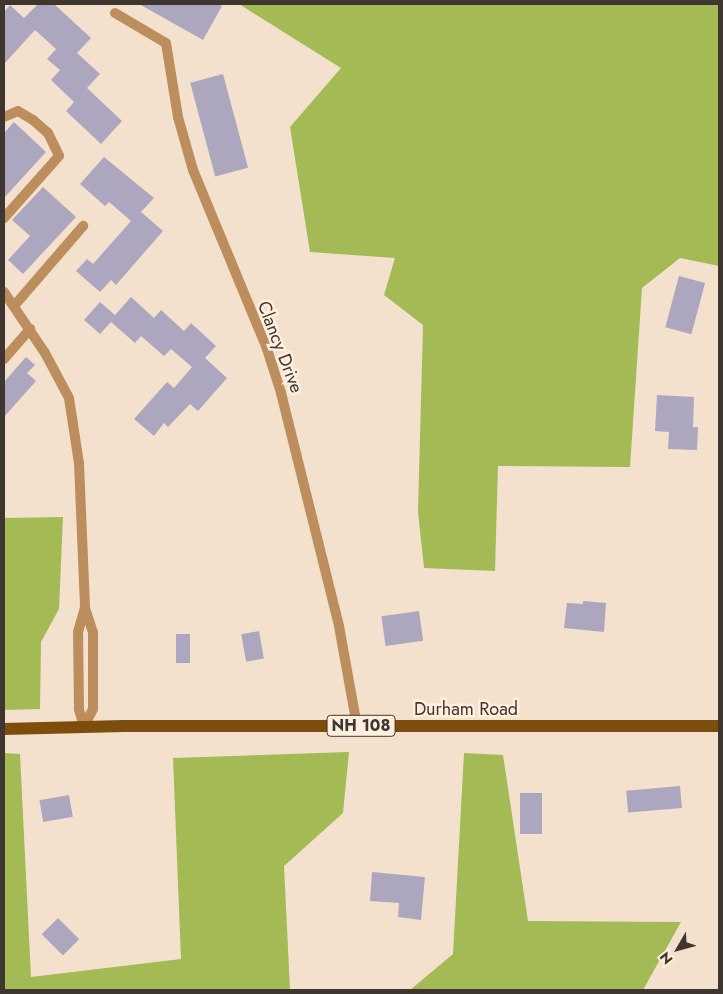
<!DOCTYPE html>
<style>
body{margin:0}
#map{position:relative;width:723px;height:994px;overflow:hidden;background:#f4e1cd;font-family:Jost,sans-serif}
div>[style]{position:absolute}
.forest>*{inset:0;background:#a3ba55}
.building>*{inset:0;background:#aca7be;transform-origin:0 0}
.service>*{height:10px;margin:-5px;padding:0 5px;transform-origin:5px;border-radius:5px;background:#bc8e5e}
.minor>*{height:10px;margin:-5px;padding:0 5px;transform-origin:5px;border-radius:5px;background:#bc8e5e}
.primary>*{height:12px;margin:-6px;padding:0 6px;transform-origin:6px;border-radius:6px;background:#7d4d0e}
span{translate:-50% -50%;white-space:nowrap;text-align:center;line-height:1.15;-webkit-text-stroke:5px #feefdf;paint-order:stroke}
.shield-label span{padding:1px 4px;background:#feefdf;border:1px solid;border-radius:4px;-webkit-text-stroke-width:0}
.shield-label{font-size:16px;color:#3f372f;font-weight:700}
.street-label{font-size:18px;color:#3f372f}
.frame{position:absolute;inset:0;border:5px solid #3f372f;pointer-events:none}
.north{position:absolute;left:653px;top:924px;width:50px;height:50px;-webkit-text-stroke:4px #feefdf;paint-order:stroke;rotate:232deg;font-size:14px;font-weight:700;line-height:20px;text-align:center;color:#3f372f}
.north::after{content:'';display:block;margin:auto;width:18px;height:22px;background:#3f372f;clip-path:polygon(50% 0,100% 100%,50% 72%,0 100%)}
</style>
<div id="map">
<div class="forest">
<div style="clip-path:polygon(239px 4px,719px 4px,719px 266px,680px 258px,642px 288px,630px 467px,498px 466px,495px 571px,424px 568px,418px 512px,423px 325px,384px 295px,395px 258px,310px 252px,290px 127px,341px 68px)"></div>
<div style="clip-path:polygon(63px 517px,59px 609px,41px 642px,40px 709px,4px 710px,4px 518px)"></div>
<div style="clip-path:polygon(349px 752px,343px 813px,284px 866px,290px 990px,4px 990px,4px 753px,20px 754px,31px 977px,181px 959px,173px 758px)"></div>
<div style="clip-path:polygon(464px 753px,503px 755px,528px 921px,681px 922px,643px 990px,410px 990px,453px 954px)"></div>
</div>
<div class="building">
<div style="clip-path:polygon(38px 4px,54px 4px,91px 38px,77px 53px,100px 74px,87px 88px,122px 121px,101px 144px,66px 111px,74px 102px,51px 80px,60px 70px,47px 59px,56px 49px,35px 30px,4px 64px,4px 12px,10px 5px,24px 18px)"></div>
<div style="clip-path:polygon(139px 4px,218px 4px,222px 6px,203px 40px)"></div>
<div style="left:223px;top:74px;width:97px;height:34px;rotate:75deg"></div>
<div style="clip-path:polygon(14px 122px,46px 152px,4px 198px,4px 133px)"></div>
<div style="clip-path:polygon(104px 157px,154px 198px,141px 212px,163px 231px,116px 285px,111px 280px,100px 292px,76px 271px,87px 259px,93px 264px,131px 221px,109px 202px,105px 206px,80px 184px)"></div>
<div style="clip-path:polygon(43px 187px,76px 217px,23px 274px,8px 260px,30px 236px,12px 220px)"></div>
<div style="left:679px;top:276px;width:27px;height:53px;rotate:15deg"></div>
<div style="clip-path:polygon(131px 297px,154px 318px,161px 310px,184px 331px,191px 323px,216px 346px,205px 358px,227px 378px,198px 411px,190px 404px,168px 427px,164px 423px,154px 436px,134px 419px,167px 382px,174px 388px,192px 367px,171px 349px,164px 356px,141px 336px,135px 343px,111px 322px,100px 334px,84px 320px,100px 302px,115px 315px)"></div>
<div style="clip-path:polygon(26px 357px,35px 365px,27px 373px,36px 381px,4px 417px,4px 382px)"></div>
<div style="clip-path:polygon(657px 395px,694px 397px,693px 427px,698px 427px,697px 450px,668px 449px,669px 432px,655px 431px)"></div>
<div style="clip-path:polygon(583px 601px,606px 603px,604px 632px,564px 628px,567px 603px,583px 604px)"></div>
<div style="left:419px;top:611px;width:30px;height:38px;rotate:82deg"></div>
<div style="left:259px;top:631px;width:28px;height:18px;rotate:80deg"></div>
<div style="left:176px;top:634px;width:14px;height:29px"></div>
<div style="left:680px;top:786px;width:22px;height:54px;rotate:85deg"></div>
<div style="left:520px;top:793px;width:22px;height:41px"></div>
<div style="left:69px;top:795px;width:22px;height:30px;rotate:80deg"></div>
<div style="clip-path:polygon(372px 872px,425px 877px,421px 920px,398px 917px,399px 903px,370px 901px)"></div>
<div style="left:58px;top:918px;width:30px;height:23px;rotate:45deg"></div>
</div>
<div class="service">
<div style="left:4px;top:117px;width:15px;rotate:-23deg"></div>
<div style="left:18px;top:111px;width:17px;rotate:31deg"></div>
<div style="left:33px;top:120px;width:20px;rotate:41deg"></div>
<div style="left:48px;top:133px;width:25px;rotate:64deg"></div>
<div style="left:59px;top:156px;width:83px;rotate:131.6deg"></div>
<div style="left:14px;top:306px;width:106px;rotate:-49.2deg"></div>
<div style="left:4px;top:359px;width:40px;rotate:-49deg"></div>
</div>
<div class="minor">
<div style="left:115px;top:13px;width:59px;rotate:30.5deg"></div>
<div style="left:166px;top:43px;width:75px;rotate:80.8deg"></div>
<div style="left:178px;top:117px;width:55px;rotate:74.2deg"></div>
<div style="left:193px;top:170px;width:194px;rotate:67.5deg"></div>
<div style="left:267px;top:349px;width:46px;rotate:72.3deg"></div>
<div style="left:281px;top:393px;width:240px;rotate:76deg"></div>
<div style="left:339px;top:626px;width:102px;rotate:79.8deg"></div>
<div style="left:4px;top:292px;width:73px;rotate:56.1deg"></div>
<div style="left:45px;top:353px;width:51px;rotate:61.9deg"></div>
<div style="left:69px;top:398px;width:66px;rotate:81.3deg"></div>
<div style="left:79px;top:463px;width:145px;rotate:87.6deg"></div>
<div style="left:85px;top:608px;width:26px;rotate:72deg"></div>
<div style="left:93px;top:633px;width:76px;rotate:90deg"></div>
<div style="left:93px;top:709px;width:20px;rotate:117deg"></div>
<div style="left:84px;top:727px;width:19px;rotate:-106deg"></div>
<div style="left:79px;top:709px;width:77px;rotate:-90.7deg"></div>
<div style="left:78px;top:632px;width:25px;rotate:-74deg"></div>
</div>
<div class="primary">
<div style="left:4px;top:729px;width:120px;rotate:-1.4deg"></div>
<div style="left:124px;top:726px;width:595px"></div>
</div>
<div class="shield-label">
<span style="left:361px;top:726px">NH 108</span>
</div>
<div class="street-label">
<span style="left:280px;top:347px;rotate:69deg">Clancy Drive</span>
<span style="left:466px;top:709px">Durham Road</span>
</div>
<div class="frame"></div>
<div class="north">N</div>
</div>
